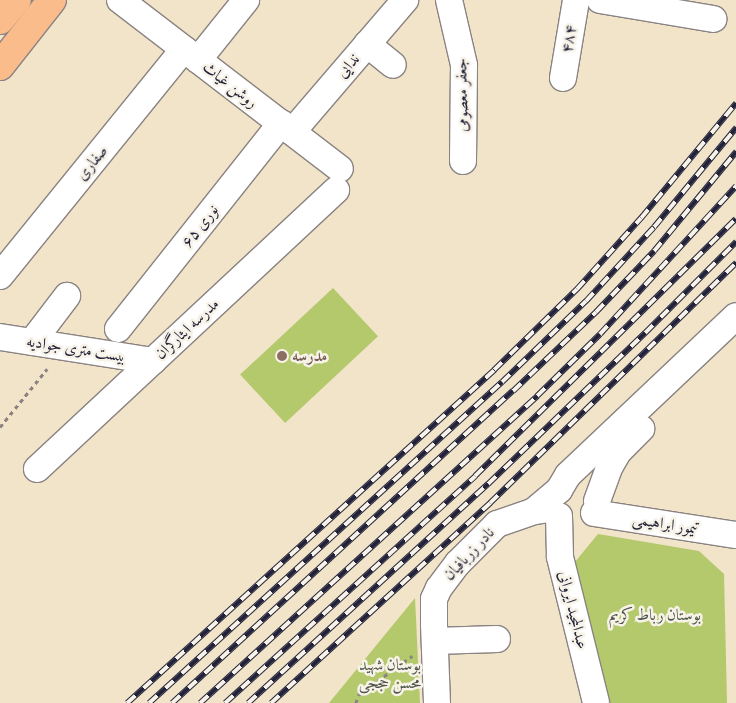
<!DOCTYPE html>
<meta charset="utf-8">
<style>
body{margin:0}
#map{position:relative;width:736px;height:703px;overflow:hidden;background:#f1e4c9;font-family:"EB Garamond",Amiri,serif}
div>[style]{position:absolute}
.green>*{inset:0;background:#b4c86c;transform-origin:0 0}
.path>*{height:3px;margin-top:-1.5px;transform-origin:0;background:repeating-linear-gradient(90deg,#8a8382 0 4px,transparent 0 8px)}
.roads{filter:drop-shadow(1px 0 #8a8382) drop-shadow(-1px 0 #8a8382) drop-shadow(0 1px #8a8382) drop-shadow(0 -1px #8a8382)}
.minor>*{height:26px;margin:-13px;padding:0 13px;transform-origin:13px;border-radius:13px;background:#fff}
.major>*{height:28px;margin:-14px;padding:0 14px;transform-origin:14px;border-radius:14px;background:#fabc8b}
.rail>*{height:5.5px;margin-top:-2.75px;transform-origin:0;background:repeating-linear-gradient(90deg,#f7f3e8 0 11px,#22223b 0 22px);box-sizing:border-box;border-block:1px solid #22223b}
.dots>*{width:14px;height:14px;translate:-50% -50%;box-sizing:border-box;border:2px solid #f7f3e8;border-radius:50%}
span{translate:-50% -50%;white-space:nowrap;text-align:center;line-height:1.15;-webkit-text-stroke:5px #f7f3e8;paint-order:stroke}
.street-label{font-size:16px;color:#22223b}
.education-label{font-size:16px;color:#785e54;font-weight:700}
.left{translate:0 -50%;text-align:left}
.park-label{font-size:16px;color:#4e544a}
</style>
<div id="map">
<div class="green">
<div style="left:333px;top:288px;width:66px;height:127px;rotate:47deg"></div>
<div style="clip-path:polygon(598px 534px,699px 551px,724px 574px,727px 703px,607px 703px,570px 568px)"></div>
<div style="clip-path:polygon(415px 598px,420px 703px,329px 703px)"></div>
</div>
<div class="path">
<div style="left:0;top:427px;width:75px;rotate:-51deg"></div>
<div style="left:356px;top:703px;width:8px;rotate:-76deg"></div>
<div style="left:358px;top:695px;width:67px;rotate:-35.8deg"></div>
</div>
<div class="roads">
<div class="minor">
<div style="left:120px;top:0;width:277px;rotate:37.5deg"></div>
<div style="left:449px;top:0;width:67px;rotate:77deg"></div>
<div style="left:464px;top:65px;width:96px;rotate:90.6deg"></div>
<div style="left:600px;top:0;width:115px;rotate:9.5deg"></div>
<div style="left:367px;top:44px;width:33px;rotate:39deg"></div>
<div style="left:198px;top:60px;width:77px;rotate:-51.3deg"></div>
<div style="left:563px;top:78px;width:79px;rotate:-80.5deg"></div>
<div style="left:292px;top:132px;width:174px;rotate:-49.4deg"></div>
<div style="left:0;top:276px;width:292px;rotate:-51deg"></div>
<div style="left:118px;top:329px;width:263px;rotate:-51.6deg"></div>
<div style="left:0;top:337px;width:155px;rotate:8.9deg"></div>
<div style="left:32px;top:342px;width:58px;rotate:-52.7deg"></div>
<div style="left:37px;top:469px;width:409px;rotate:-43deg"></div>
<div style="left:597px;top:501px;width:37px;rotate:-70deg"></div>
<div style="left:610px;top:466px;width:16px;rotate:-60deg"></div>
<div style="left:618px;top:452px;width:33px;rotate:-45deg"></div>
<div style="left:534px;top:511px;width:33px;rotate:-40deg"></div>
<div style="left:559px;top:490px;width:17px;rotate:-59deg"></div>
<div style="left:568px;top:475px;width:231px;rotate:-43.4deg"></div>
<div style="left:594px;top:513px;width:144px;rotate:8.8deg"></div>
<div style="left:559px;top:516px;width:41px;rotate:88.6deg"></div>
<div style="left:560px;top:557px;width:150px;rotate:76.1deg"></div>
<div style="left:435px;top:641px;width:62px;rotate:-1.8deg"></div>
<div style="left:437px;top:703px;width:79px;rotate:-92.2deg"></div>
<div style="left:434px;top:624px;width:25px;rotate:-90deg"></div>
<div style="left:434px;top:599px;width:12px;rotate:-66deg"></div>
<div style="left:439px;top:588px;width:31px;rotate:-53deg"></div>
<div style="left:458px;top:563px;width:55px;rotate:-45deg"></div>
<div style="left:497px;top:524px;width:39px;rotate:-19deg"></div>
<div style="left:534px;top:511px;width:17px;rotate:-7deg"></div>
</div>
<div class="major">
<div style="left:0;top:20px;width:26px;rotate:-50deg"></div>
<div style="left:0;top:66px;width:84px;rotate:-51.8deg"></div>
</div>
</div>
<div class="rail">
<div style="left:127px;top:703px;width:496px;rotate:-42.2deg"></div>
<div style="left:494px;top:370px;width:116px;rotate:-44.3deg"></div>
<div style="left:577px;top:289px;width:96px;rotate:-48deg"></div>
<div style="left:641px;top:218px;width:149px;rotate:-50.4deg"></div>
<div style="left:149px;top:703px;width:477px;rotate:-42.3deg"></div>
<div style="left:502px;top:382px;width:117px;rotate:-44deg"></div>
<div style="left:586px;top:301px;width:100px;rotate:-47.4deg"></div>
<div style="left:654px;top:227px;width:129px;rotate:-50.4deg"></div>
<div style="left:172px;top:703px;width:462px;rotate:-42.5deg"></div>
<div style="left:513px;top:391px;width:115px;rotate:-43.6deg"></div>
<div style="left:596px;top:312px;width:84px;rotate:-46.4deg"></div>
<div style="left:654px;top:251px;width:129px;rotate:-50.4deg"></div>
<div style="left:200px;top:703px;width:456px;rotate:-42.3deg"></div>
<div style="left:537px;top:396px;width:88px;rotate:-44.5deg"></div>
<div style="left:600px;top:334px;width:201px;rotate:-47.4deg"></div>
<div style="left:225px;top:703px;width:338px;rotate:-42.2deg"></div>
<div style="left:475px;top:476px;width:366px;rotate:-44.6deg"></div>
<div style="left:248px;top:703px;width:325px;rotate:-42.4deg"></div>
<div style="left:488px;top:484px;width:218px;rotate:-43.9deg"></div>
<div style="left:645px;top:333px;width:129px;rotate:-45deg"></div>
<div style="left:271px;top:703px;width:297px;rotate:-42.4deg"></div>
<div style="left:490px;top:503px;width:344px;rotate:-44.3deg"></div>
</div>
<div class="dots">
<div style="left:282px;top:356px;background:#8d6e63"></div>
</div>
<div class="street-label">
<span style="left:569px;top:39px;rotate:-81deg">۴۸۴</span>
<span style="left:348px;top:66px;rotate:-49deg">ندایی</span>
<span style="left:230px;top:85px;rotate:38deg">روشن غیاث</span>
<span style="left:462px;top:95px;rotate:-91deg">جعفر معصومی</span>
<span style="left:92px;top:163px;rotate:-51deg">صفاری</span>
<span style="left:200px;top:226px;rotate:-52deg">نوری ۶۵</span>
<span style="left:187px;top:329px;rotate:-43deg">مدرسه ایثارگران</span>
<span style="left:76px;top:349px;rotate:9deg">بیست متری جوادیه</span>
<span style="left:665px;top:524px;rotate:9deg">تیمور ابراهیمی</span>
<span style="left:469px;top:554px;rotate:-47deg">نادر زربافیان</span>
<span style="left:573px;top:610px;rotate:76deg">عبدالمجید ایروانی</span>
</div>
<div class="education-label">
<span class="left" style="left:292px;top:356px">مدرسه</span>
</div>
<div class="park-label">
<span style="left:655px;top:615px">بوستان رباط کریم</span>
<span style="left:390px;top:674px">بوستان شهید<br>محسن حججی</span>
</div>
</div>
